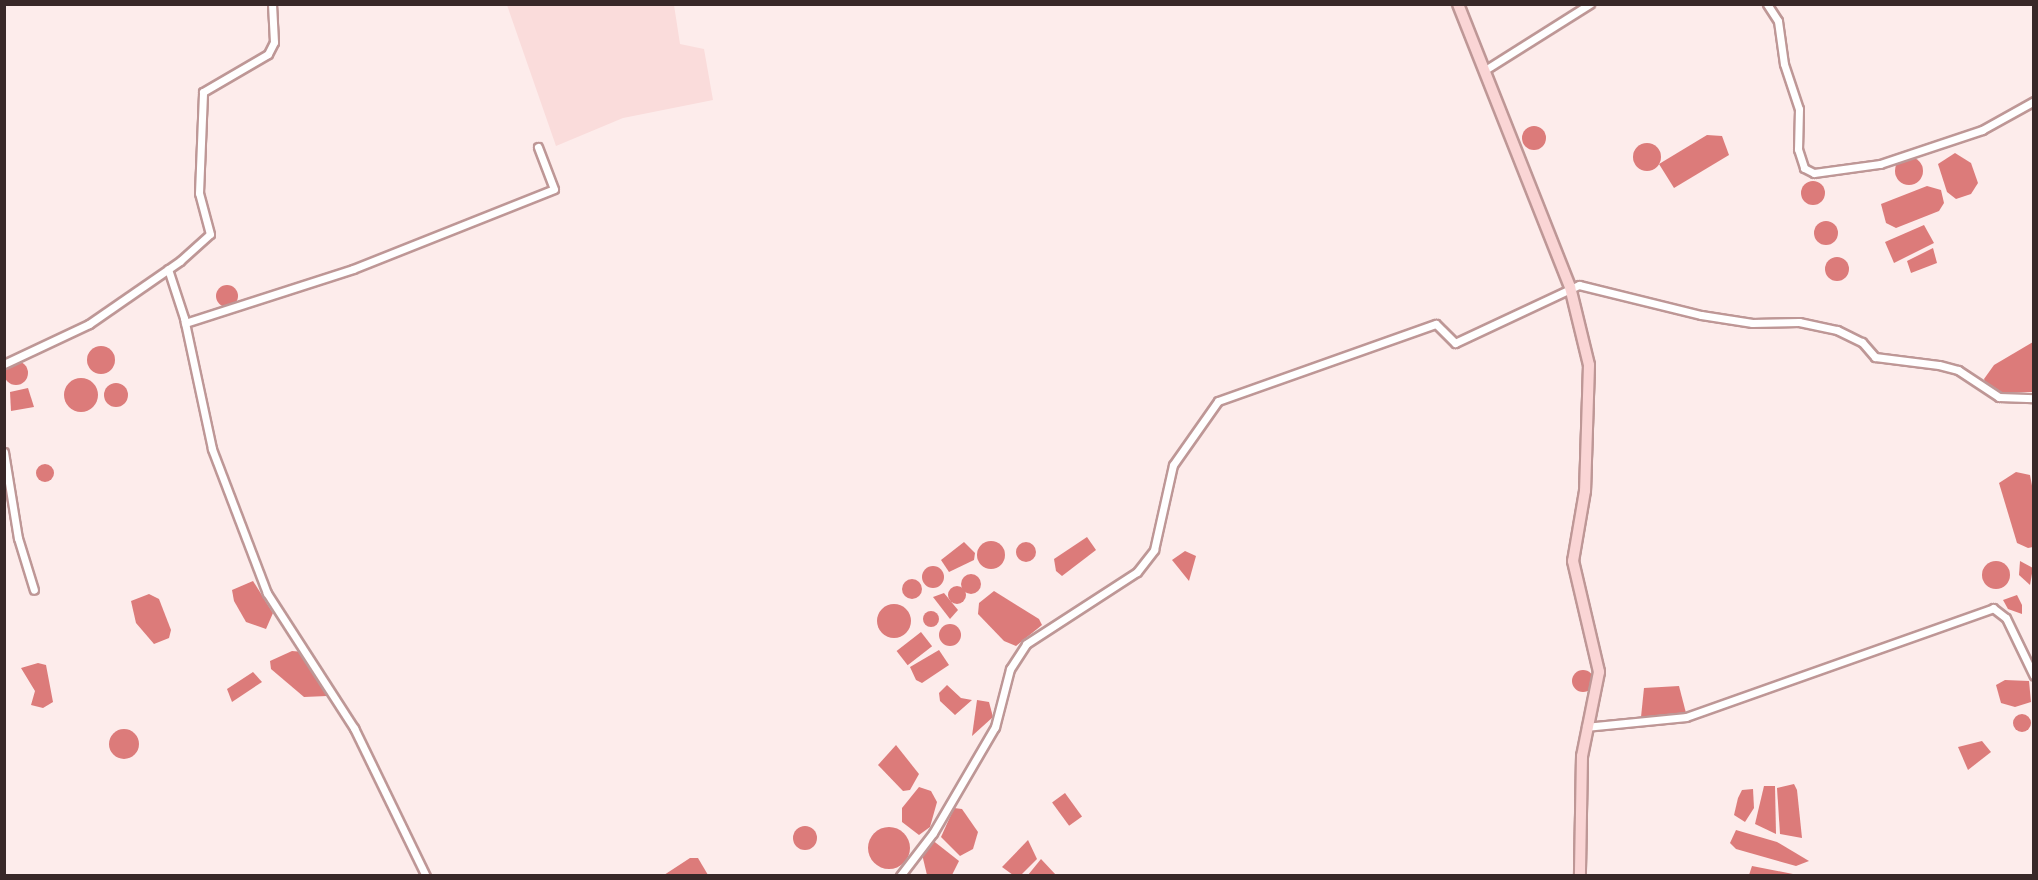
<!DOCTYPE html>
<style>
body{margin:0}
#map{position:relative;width:2038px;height:880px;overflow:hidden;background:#fdeceb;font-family:Barlow,sans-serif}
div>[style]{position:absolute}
.built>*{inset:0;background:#fadcdb}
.water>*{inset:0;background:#dc7b7a;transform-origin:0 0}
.round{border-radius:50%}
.roads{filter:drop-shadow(2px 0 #be9796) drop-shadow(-2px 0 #be9796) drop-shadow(0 2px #be9796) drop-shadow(0 -2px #be9796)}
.street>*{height:7px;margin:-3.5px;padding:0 3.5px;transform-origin:3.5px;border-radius:3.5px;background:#fff}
.secondary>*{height:10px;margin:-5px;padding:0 5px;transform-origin:5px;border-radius:5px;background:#fad5d5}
span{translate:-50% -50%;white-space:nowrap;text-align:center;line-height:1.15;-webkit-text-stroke:6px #fdeceb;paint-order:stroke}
.frame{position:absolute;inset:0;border:6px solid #382828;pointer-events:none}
</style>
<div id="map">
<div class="built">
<div style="clip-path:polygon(507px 5px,674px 5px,680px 44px,704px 49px,713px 100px,623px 118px,556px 146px)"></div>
</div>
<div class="water">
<div class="round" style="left:1522px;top:126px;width:24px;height:24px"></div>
<div style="clip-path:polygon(1707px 135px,1722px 136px,1729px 155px,1674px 188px,1659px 164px)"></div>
<div class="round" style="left:1633px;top:143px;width:28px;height:28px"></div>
<div style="clip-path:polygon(1955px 153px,1971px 163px,1978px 183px,1971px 194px,1956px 199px,1947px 192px,1938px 164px)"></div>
<div class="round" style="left:1895px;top:157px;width:28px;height:28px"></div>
<div class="round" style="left:1801px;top:181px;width:24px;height:24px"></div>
<div style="clip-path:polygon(1927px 186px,1941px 190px,1944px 203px,1939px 211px,1896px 228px,1886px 223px,1881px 204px)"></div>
<div class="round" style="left:1814px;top:221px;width:24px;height:24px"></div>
<div style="clip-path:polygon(1924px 225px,1934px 243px,1894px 263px,1885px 242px)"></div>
<div style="clip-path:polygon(1933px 248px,1937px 263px,1911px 273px,1907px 261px)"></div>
<div class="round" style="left:1825px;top:257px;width:24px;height:24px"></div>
<div class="round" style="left:216px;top:285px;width:22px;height:22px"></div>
<div style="clip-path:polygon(2033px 342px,2033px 392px,2001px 393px,1987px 386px,1984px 379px,1994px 365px)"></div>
<div class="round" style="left:87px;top:346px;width:28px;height:28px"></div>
<div class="round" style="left:4px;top:361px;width:24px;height:24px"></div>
<div class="round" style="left:64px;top:378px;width:34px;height:34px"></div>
<div class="round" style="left:104px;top:383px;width:24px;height:24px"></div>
<div style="clip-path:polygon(28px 388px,34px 407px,11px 411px,10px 392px)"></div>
<div class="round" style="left:36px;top:464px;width:18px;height:18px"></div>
<div style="clip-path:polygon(2016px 472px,2030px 475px,2033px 491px,2033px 547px,2028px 548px,2017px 543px,1999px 483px)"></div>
<div style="clip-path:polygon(1087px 537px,1096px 550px,1062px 576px,1056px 571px,1054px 559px)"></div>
<div class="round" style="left:977px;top:541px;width:28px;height:28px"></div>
<div class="round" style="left:1016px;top:542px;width:20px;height:20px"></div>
<div style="clip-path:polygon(964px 542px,975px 553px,974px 560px,949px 572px,941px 560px)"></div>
<div style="clip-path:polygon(1185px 551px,1196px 556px,1189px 581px,1172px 560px)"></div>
<div class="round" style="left:1982px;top:561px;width:28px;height:28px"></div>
<div style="clip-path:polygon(2020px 561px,2033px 568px,2030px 585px,2019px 575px)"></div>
<div class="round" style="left:922px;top:566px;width:22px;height:22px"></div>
<div class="round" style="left:961px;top:574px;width:20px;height:20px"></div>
<div class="round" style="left:902px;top:579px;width:20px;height:20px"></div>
<div style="clip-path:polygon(253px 581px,273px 613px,266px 629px,246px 622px,234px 601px,232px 590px)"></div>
<div class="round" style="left:948px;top:586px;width:18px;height:18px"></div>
<div style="clip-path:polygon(994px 591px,1039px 619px,1042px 625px,1016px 646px,1004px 641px,978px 614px,979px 603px)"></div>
<div style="clip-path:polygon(944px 593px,958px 610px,950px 619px,933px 597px)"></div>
<div style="clip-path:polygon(149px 594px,159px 599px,171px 630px,169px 638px,154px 644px,136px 623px,131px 601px)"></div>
<div style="clip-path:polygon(2017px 595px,2022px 605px,2022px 614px,2008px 609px,2003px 600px)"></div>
<div class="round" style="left:877px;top:604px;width:34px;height:34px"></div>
<div class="round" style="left:923px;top:611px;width:16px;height:16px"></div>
<div class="round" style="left:939px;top:624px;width:22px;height:22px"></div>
<div style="left:921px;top:632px;width:18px;height:31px;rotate:52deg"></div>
<div style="clip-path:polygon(939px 650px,949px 665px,922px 683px,916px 680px,910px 667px)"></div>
<div style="clip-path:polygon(292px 651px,304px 652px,330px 692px,327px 696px,304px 697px,271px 669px,270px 661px)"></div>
<div style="clip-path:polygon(38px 663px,46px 665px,53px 702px,43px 708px,31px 705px,35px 691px,21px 668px)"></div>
<div class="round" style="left:1572px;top:670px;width:22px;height:22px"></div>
<div style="clip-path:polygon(253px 672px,262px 682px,232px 702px,227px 689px)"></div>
<div style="clip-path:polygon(2005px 680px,2029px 681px,2031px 702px,2015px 707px,2001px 703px,1996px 685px)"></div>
<div style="clip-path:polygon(947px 685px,961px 698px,972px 700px,955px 715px,940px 701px,939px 693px)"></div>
<div style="clip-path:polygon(1679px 686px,1686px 713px,1641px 717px,1644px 688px)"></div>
<div style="clip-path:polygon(977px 700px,989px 702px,993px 717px,972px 736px)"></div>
<div class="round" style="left:2013px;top:714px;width:18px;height:18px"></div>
<div class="round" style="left:109px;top:729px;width:30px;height:30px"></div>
<div style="clip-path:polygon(1982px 741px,1991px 752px,1968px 770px,1958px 747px)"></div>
<div style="clip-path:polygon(896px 745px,919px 774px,910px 790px,903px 791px,878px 765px)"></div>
<div style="clip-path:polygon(1794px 784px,1797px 790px,1802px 838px,1780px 834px,1777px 788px)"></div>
<div style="clip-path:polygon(1764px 786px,1775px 786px,1776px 834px,1755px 824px)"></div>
<div style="clip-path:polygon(919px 787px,931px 791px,937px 802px,930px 827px,919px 835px,902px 822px,902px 808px)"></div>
<div style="clip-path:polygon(1753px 789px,1754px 808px,1745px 822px,1734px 815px,1738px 798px,1742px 790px)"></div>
<div style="left:1065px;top:793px;width:29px;height:16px;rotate:54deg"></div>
<div style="clip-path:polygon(954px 808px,962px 809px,978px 832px,973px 849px,960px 856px,941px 837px)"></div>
<div class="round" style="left:793px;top:826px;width:24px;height:24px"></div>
<div class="round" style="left:868px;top:827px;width:42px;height:42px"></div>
<div style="clip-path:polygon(1736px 830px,1777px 842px,1809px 861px,1796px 866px,1736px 849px,1730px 843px)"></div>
<div style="clip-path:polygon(931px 839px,959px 861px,952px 875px,927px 875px,921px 850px)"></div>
<div style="clip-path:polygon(1028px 840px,1037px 859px,1021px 875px,1013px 875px,1002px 867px)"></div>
<div style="clip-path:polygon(690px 858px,698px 858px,708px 875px,664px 875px)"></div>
<div style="clip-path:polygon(1041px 859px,1056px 875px,1028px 875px)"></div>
<div style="clip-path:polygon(1752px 866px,1798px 875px,1749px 875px)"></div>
</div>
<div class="roads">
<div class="street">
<div style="left:1767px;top:4px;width:20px;rotate:57deg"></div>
<div style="left:1778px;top:21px;width:43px;rotate:82.1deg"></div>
<div style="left:1784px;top:64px;width:47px;rotate:71.6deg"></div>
<div style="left:1799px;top:109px;width:40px;rotate:91.4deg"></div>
<div style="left:1798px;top:149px;width:20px;rotate:72deg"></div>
<div style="left:1804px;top:168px;width:11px;rotate:27deg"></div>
<div style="left:1814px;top:173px;width:67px;rotate:-7.8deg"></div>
<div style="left:1880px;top:164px;width:108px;rotate:-18.4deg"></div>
<div style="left:1982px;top:130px;width:60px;rotate:-29.1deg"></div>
<div style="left:1485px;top:70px;width:124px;rotate:-32.2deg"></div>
<div style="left:168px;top:269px;width:52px;rotate:71.9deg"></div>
<div style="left:184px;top:318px;width:134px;rotate:77.9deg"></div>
<div style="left:212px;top:449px;width:154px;rotate:69.1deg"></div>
<div style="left:267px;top:593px;width:161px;rotate:57.2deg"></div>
<div style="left:354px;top:728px;width:165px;rotate:64.1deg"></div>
<div style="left:185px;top:323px;width:176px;rotate:-17.8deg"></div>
<div style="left:353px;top:269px;width:216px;rotate:-21.7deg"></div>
<div style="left:554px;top:189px;width:45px;rotate:-110.9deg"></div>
<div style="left:4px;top:364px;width:94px;rotate:-25.2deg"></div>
<div style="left:89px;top:324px;width:111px;rotate:-34.7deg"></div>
<div style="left:180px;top:261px;width:40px;rotate:-42deg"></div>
<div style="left:210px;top:234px;width:42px;rotate:-105deg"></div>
<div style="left:199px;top:193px;width:101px;rotate:-87.7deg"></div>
<div style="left:203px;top:92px;width:75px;rotate:-30.3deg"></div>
<div style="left:268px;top:54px;width:13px;rotate:-63deg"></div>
<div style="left:274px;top:42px;width:38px;rotate:-93deg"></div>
<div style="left:4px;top:452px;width:87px;rotate:80.8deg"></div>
<div style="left:18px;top:538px;width:54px;rotate:72.9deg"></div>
<div style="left:1586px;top:727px;width:100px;rotate:-5.7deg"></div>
<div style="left:1686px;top:717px;width:326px;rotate:-19.5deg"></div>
<div style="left:1993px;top:608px;width:16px;rotate:38deg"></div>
<div style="left:2006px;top:618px;width:64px;rotate:64.2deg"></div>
<div style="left:900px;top:876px;width:54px;rotate:-52.5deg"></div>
<div style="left:933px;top:833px;width:123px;rotate:-59.7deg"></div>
<div style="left:995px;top:727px;width:60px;rotate:-75.5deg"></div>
<div style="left:1010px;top:669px;width:30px;rotate:-57deg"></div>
<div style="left:1026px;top:644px;width:132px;rotate:-33deg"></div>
<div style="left:1137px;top:572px;width:28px;rotate:-52deg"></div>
<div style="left:1154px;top:550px;width:87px;rotate:-77.4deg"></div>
<div style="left:1173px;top:465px;width:78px;rotate:-54.9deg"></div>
<div style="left:1218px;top:401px;width:231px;rotate:-19.5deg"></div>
<div style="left:1436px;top:324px;width:27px;rotate:45deg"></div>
<div style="left:1455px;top:343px;width:137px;rotate:-25.1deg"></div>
<div style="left:1579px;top:285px;width:126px;rotate:13.8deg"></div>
<div style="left:1701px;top:315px;width:52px;rotate:8.9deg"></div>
<div style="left:1752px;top:323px;width:47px;rotate:-1.2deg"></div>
<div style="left:1799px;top:322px;width:39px;rotate:12deg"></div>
<div style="left:1837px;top:330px;width:28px;rotate:26deg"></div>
<div style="left:1862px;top:342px;width:20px;rotate:49deg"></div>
<div style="left:1875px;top:357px;width:64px;rotate:7.1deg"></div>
<div style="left:1939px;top:365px;width:20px;rotate:15deg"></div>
<div style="left:1958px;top:370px;width:49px;rotate:33.4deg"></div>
<div style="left:1999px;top:397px;width:35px;rotate:2deg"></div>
</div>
<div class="secondary">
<div style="left:1458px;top:4px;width:304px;rotate:68.4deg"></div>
<div style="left:1570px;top:287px;width:80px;rotate:76.3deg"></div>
<div style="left:1589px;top:365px;width:126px;rotate:91.8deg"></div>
<div style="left:1585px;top:491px;width:71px;rotate:99.7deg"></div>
<div style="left:1573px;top:561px;width:114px;rotate:76.8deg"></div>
<div style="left:1599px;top:672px;width:86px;rotate:101.4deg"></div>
<div style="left:1582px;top:756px;width:120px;rotate:91deg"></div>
</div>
</div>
<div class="frame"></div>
</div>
